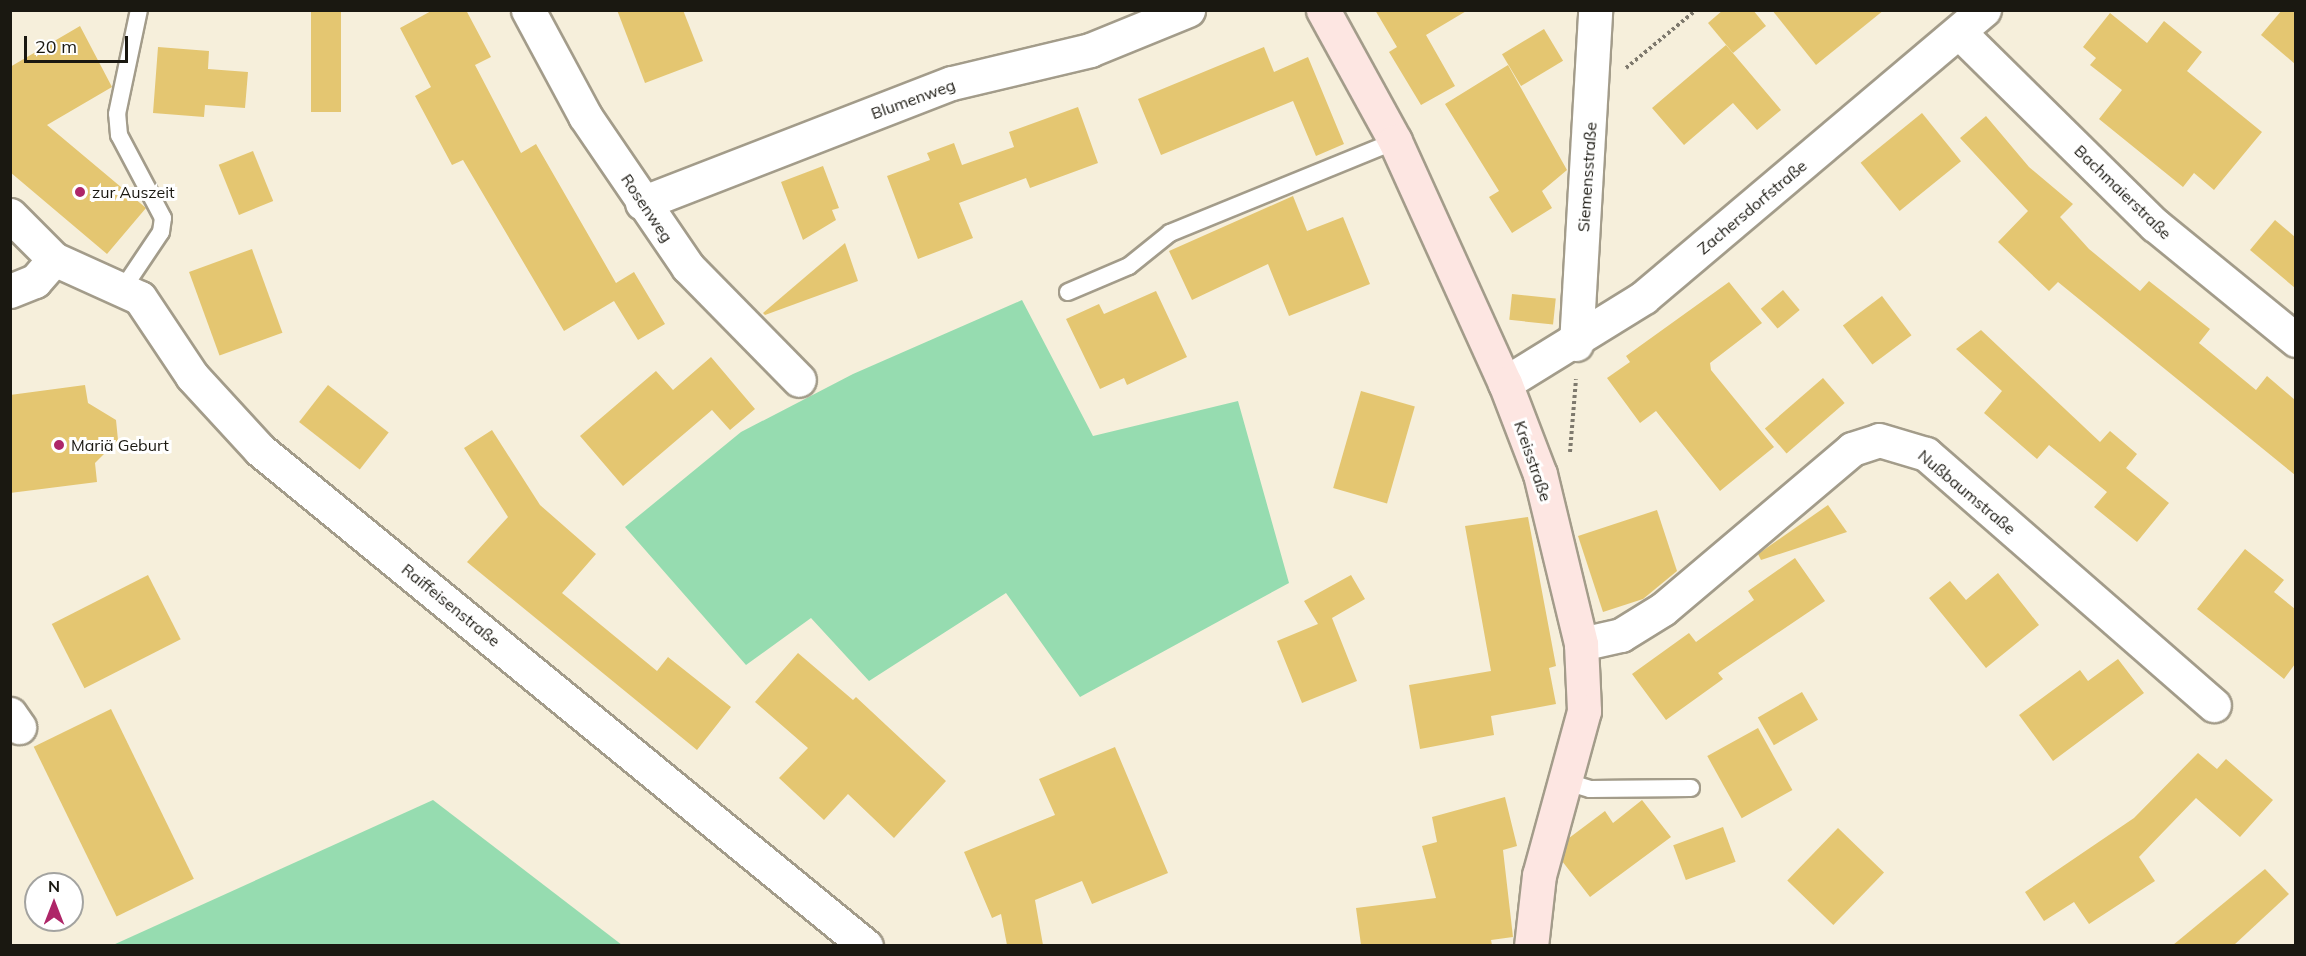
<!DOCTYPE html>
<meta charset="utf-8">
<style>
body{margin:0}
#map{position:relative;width:2306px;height:956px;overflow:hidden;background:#f6efdb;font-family:Mulish,sans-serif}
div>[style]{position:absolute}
.green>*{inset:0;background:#96dcb0}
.building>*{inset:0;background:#e4c671;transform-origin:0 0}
.path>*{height:4px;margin-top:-2px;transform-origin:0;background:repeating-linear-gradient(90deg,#7e796d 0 3px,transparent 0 6px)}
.roads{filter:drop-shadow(2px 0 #a39c8a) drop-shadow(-2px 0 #a39c8a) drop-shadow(0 2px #a39c8a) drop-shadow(0 -2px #a39c8a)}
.lane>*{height:16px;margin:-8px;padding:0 8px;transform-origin:8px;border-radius:8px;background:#fff}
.street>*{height:33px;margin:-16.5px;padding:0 16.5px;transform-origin:16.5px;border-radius:16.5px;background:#fff}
.secondary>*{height:33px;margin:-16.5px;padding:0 16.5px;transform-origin:16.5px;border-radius:16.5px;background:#fde6e2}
.dots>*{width:16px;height:16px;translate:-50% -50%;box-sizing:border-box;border:3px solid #fff;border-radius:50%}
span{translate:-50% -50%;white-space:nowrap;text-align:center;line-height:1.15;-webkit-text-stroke:6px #fff;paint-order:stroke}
.street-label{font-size:16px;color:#1a1811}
.poi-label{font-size:16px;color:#1a1811}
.left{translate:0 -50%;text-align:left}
.frame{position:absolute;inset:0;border:12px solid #1a1811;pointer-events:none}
.north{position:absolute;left:24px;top:872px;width:60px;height:60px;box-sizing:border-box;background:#fff;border:2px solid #a3a3a0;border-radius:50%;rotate:0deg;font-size:16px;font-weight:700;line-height:24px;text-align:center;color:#1a1811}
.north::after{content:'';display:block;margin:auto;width:21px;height:27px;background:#ae2668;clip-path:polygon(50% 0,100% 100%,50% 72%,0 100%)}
.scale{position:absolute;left:24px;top:36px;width:104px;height:27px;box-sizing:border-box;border:3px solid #1a1811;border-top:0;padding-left:8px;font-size:18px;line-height:21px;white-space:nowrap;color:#1a1811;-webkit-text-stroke:4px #fff;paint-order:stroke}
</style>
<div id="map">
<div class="green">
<div style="clip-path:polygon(1022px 300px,1093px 436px,1238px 401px,1289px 583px,1080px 697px,1006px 593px,869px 681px,811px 618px,746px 665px,625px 527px,741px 432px,853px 374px)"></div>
<div style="clip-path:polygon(433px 800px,622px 945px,113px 945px)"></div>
</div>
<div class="building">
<div style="left:311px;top:10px;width:30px;height:102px"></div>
<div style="clip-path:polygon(433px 10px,466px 10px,491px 57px,475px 65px,521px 153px,536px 144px,616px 283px,634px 272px,665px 324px,638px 340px,614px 301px,564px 331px,463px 160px,452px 165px,415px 96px,431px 87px,400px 28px)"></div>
<div style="clip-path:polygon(617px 10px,683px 10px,703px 61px,645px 83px)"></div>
<div style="clip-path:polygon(1375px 10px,1468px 10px,1426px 35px,1455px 86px,1421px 105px,1389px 52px,1397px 47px)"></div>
<div style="clip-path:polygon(1723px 10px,1753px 10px,1766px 26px,1733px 53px,1708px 23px)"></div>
<div style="clip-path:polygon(1772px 10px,1884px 10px,1816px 65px)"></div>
<div style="clip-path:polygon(2282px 10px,2295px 10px,2295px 64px,2261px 35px)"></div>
<div style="clip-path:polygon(2110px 13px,2147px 43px,2164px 21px,2202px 52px,2187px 71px,2262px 132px,2214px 190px,2194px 173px,2183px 187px,2099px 119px,2122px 90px,2090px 65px,2096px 58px,2083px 47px)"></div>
<div style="clip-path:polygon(80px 26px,112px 87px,47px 125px,146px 208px,107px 254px,10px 172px,10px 67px)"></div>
<div style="left:1544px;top:29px;width:37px;height:49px;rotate:59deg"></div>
<div style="clip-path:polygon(1726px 45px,1781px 110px,1757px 130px,1733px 103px,1684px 145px,1652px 108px)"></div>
<div style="clip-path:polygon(158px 47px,209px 51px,208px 69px,248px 72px,245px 108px,205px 105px,204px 117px,153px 113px)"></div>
<div style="clip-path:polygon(1264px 47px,1274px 72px,1308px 57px,1344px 144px,1316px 156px,1293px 101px,1161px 155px,1138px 99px)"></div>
<div style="clip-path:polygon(1508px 65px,1567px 170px,1542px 191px,1552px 208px,1512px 233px,1489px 197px,1499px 191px,1445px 104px)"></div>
<div style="clip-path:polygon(1078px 107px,1098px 163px,1030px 188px,1026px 178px,959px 203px,973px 238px,918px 259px,887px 176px,930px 160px,927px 153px,954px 143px,962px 165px,1014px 147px,1009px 132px)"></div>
<div style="left:1922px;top:113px;width:62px;height:79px;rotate:51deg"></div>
<div style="clip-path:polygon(1986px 116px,2029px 167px,2073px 204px,2060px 217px,2089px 249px,2140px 291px,2149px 281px,2210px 329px,2199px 343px,2256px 390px,2267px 376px,2295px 400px,2295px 475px,2058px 282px,2049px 291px,1998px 242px,2028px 211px,1960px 138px)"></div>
<div style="left:253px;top:151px;width:54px;height:37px;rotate:68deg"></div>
<div style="clip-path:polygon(823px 166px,839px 208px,832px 210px,836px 220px,803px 240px,781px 182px)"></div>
<div style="clip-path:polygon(1293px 196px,1307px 231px,1343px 217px,1370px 284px,1289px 316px,1268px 264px,1192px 300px,1169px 251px)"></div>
<div style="clip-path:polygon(2275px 220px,2295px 237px,2295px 288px,2250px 250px)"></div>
<div style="clip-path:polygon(845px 243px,858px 281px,765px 315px,763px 313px)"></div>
<div style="left:252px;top:249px;width:89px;height:67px;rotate:70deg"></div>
<div style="clip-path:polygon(1729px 282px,1762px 323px,1710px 363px,1711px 370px,1774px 447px,1720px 491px,1656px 411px,1640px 423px,1607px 378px,1630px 362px,1626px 356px)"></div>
<div style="left:1783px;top:290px;width:26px;height:29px;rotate:50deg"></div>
<div style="clip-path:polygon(1156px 291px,1187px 357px,1127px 385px,1124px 378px,1100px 389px,1066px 319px,1099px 304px,1104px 314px)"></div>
<div style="left:1512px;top:294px;width:44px;height:26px;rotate:6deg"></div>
<div style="left:1882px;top:296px;width:49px;height:49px;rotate:53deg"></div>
<div style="clip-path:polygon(1981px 330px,2100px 442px,2110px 431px,2137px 454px,2126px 468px,2169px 503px,2137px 542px,2094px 507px,2107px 492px,2049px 445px,2037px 459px,1984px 413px,2002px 391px,1956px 349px)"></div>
<div style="clip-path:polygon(711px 357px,755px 409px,730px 430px,712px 410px,623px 486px,580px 436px,656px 371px,673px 390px)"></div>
<div style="left:1823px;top:378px;width:33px;height:77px;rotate:49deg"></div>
<div style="clip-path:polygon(85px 385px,88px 403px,116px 420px,118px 440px,95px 463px,97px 482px,10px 493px,10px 395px)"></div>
<div style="left:328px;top:385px;width:77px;height:47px;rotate:38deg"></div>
<div style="left:1361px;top:391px;width:56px;height:101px;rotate:16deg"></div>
<div style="clip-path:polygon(492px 430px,540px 505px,596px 554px,562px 593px,657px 671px,668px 657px,731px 707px,697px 750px,467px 562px,508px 517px,464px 448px)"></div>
<div style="clip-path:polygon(1828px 505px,1847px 532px,1761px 560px,1758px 554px)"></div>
<div style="clip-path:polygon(1657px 510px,1677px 571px,1643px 599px,1603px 612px,1578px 536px)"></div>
<div style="clip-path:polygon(1528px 517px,1556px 666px,1549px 668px,1556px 704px,1491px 716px,1494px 735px,1420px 749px,1409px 685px,1491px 671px,1465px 526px)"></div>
<div style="clip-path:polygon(2245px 549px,2284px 580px,2274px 592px,2295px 609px,2295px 664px,2284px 679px,2197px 609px)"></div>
<div style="clip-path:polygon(1795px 558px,1825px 601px,1718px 673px,1723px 679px,1666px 720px,1632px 674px,1689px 633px,1696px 642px,1754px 600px,1748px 591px)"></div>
<div style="clip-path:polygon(1998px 573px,2039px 625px,1986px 668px,1929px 598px,1950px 581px,1966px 600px)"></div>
<div style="left:148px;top:575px;width:72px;height:108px;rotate:63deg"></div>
<div style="clip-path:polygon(1351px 575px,1365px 599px,1332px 618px,1357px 681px,1302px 703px,1277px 641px,1318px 624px,1304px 601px)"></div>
<div style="clip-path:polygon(798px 653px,853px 700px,856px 697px,946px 781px,894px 838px,848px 794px,824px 820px,779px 778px,808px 748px,755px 702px)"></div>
<div style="clip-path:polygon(2118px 659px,2144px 693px,2053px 761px,2019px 715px,2080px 670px,2088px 681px)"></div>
<div style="left:1802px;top:692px;width:32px;height:51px;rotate:60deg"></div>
<div style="left:111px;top:709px;width:189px;height:86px;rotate:64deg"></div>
<div style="left:1758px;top:728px;width:71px;height:58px;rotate:61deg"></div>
<div style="clip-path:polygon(1115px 747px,1168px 873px,1092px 904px,1082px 881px,1035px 900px,1043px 945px,1007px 945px,1001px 914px,992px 918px,964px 852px,1055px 815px,1039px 779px)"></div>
<div style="clip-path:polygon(2198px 753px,2217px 769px,2226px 759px,2273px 800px,2240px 837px,2196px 798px,2139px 857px,2155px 881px,2089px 924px,2074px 902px,2044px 921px,2025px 892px,2134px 818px)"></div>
<div style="clip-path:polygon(1505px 797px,1517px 846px,1503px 850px,1513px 937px,1491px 940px,1492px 945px,1361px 945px,1356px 908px,1436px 898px,1422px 846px,1437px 842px,1432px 817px)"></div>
<div style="clip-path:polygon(1642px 800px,1671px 837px,1590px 897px,1562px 861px,1569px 838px,1605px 811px,1613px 823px)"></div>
<div style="left:1723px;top:827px;width:37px;height:53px;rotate:70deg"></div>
<div style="left:1838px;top:828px;width:64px;height:73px;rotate:44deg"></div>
<div style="clip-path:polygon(2265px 869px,2289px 894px,2234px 945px,2173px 945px)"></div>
</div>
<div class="path">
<div style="left:1626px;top:68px;width:91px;rotate:-39.6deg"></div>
<div style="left:1570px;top:452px;width:73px;rotate:-85.3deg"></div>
</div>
<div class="roads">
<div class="lane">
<div style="left:124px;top:287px;width:66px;rotate:-56.1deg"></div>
<div style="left:161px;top:232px;width:14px;rotate:-82deg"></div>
<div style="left:163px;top:218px;width:94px;rotate:-117.9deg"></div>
<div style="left:119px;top:135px;width:21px;rotate:-95deg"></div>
<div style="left:117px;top:114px;width:106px;rotate:-78.1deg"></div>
<div style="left:1068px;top:292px;width:66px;rotate:-23.1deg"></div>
<div style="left:1129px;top:266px;width:53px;rotate:-38.8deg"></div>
<div style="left:1170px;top:233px;width:243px;rotate:-22.2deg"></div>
<div style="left:1567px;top:782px;width:24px;rotate:17deg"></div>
<div style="left:1590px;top:789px;width:101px;rotate:-0.6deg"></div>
</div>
<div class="street">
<div style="left:528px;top:10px;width:120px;rotate:61.7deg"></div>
<div style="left:585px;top:116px;width:183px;rotate:55.7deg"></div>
<div style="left:688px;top:267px;width:158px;rotate:45.5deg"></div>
<div style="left:1960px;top:33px;width:274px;rotate:44.6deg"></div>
<div style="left:2155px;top:225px;width:182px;rotate:39.2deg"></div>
<div style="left:642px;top:203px;width:332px;rotate:-21.2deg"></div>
<div style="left:952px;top:83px;width:142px;rotate:-13.4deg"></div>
<div style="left:1090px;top:50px;width:106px;rotate:-22.2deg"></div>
<div style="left:10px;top:215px;width:62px;rotate:45deg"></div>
<div style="left:54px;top:259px;width:94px;rotate:24.4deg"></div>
<div style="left:140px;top:298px;width:94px;rotate:56.3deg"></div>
<div style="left:192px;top:376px;width:100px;rotate:47.4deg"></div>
<div style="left:260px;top:450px;width:783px;rotate:39.3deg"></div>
<div style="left:10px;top:291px;width:27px;rotate:-22deg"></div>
<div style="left:35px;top:281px;width:29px;rotate:-49deg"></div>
<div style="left:1576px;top:344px;width:335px;rotate:-86.7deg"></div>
<div style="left:1505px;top:383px;width:163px;rotate:-31.7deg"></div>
<div style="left:1644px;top:297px;width:445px;rotate:-40.2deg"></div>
<div style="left:1581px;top:644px;width:41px;rotate:-12.7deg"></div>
<div style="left:1621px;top:635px;width:49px;rotate:-31.8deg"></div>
<div style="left:1663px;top:609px;width:248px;rotate:-40.2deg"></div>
<div style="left:1852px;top:449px;width:28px;rotate:-18deg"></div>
<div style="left:1879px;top:440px;width:49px;rotate:16.6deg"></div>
<div style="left:1926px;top:454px;width:382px;rotate:41.1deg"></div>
<div style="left:10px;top:714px;width:16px;rotate:55deg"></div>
</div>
<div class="secondary">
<div style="left:1323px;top:10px;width:149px;rotate:61.2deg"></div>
<div style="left:1395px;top:141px;width:266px;rotate:65.6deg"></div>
<div style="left:1505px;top:383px;width:97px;rotate:69deg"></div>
<div style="left:1540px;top:474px;width:175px;rotate:76.4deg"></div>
<div style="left:1581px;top:644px;width:67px;rotate:87.4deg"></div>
<div style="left:1584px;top:711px;width:170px;rotate:105.3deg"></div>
<div style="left:1539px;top:875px;width:71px;rotate:96.4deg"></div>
</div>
</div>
<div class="dots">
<div style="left:80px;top:192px;background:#ae2668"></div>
<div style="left:59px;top:445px;background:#ae2668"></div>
</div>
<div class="street-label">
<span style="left:913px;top:99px;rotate:-20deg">Blumenweg</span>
<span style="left:1587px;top:177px;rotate:-86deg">Siemensstraße</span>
<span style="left:2123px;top:192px;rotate:44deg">Bachmaierstraße</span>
<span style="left:1752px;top:207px;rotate:-40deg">Zachersdorfstraße</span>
<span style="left:647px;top:208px;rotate:56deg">Rosenweg</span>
<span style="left:1533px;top:461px;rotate:71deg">Kreisstraße</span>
<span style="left:1967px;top:492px;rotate:40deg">Nußbaumstraße</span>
<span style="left:451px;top:605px;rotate:39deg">Raiffeisenstraße</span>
</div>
<div class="poi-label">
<span class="left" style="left:92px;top:192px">zur Auszeit</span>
<span class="left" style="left:71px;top:445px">Mariä Geburt</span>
</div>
<div class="frame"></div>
<div class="north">N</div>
<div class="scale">20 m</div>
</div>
